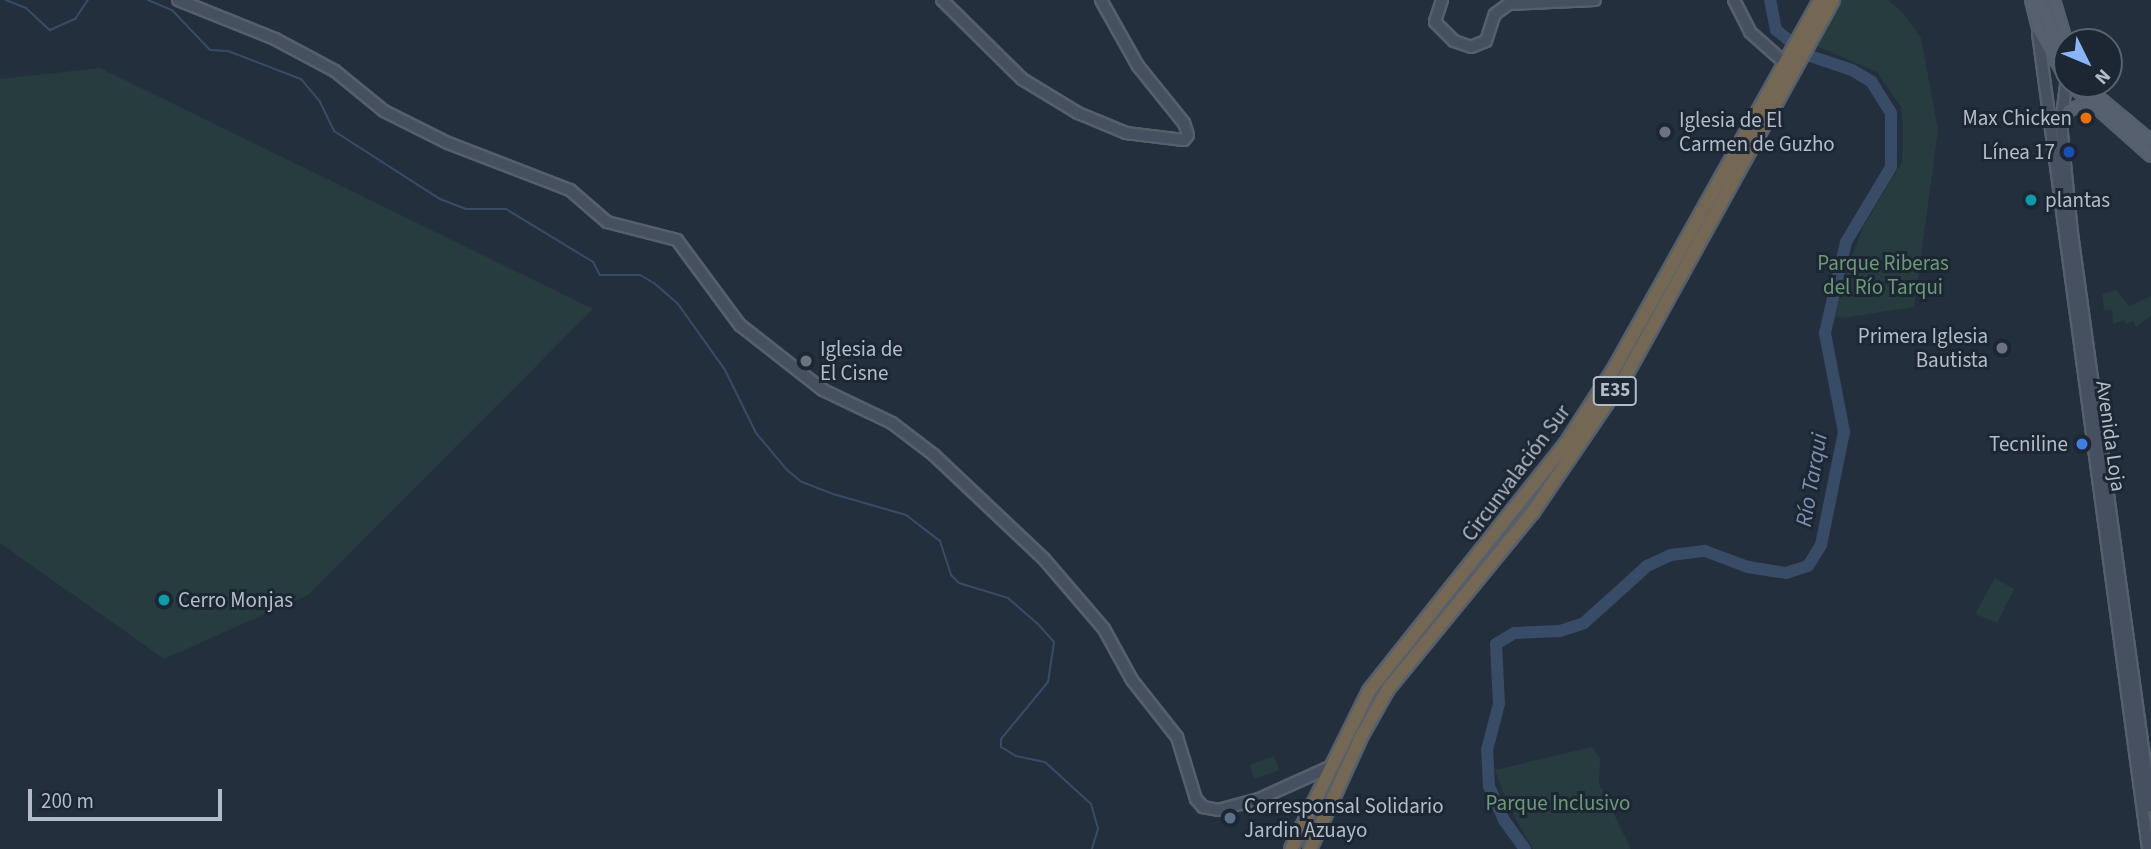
<!DOCTYPE html>
<meta charset="utf-8">
<style>
body{margin:0}
#map{position:relative;width:2151px;height:849px;overflow:hidden;background:#242f3e;font-family:"Source Sans 3",sans-serif}
div>[style]{position:absolute}
.green>*{inset:0;background:#263c3f;transform-origin:0 0}
.stream>*{height:2px;margin:-1px;padding:0 1px;transform-origin:1px;border-radius:1px;background:#394c67}
.river>*{height:12px;margin:-6px;padding:0 6px;transform-origin:6px;border-radius:6px;background:#394c67}
.primary-tunnel>*{height:10px;margin-top:-5px;transform-origin:0;background:repeating-linear-gradient(90deg,#3a4453 0 10px,transparent 0 15px)}
.roads{filter:drop-shadow(2px 0 #565f6c) drop-shadow(-2px 0 #565f6c) drop-shadow(0 2px #565f6c) drop-shadow(0 -2px #565f6c)}
.secondary>*{height:10px;margin:-5px;padding:0 5px;transform-origin:5px;border-radius:5px;background:#465061}
.primary>*{height:10px;margin:-5px;padding:0 5px;transform-origin:5px;border-radius:5px;background:#56606e}
.highway>*{height:12px;margin:-6px;padding:0 6px;transform-origin:6px;border-radius:6px;background:#746855}
.dots>*{width:19px;height:19px;translate:-50% -50%;box-sizing:border-box;border:4px solid #1d2633;border-radius:50%}
span{translate:-50% -50%;white-space:nowrap;text-align:center;line-height:1.15;-webkit-text-stroke:6px #1d2633;paint-order:stroke}
.shield-label span{padding:2px 5px;background:#1d2633;border:2px solid;border-radius:5px;-webkit-text-stroke-width:0}
.shield-label{font-size:19px;color:#b4bcc9;font-weight:700}
.poi-label{font-size:21px;color:#b4bcc9}
.right{translate:-100% -50%;text-align:right}
.left{translate:0 -50%;text-align:left}
.park-label{font-size:21px;color:#6b9a76}
.street-label{font-size:21px;color:#b4bcc9}
.water-label{font-size:23px;color:#7c92b1;font-style:italic}
.north{position:absolute;left:2053px;top:28px;width:70px;height:70px;box-sizing:border-box;background:#1d2633;border:2px solid #59626f;border-radius:50%;rotate:133deg;font-size:19px;font-weight:700;line-height:28px;text-align:center;color:#b4bcc9}
.north::after{content:'';display:block;margin:auto;width:24px;height:32px;background:#8ab4f8;clip-path:polygon(50% 0,100% 100%,50% 72%,0 100%)}
.scale{position:absolute;left:28px;top:789px;width:194px;height:32px;box-sizing:border-box;border:4px solid #b4bcc9;border-top:0;padding-left:9px;font-size:21px;line-height:24px;white-space:nowrap;color:#b4bcc9;-webkit-text-stroke:5px #1d2633;paint-order:stroke}
</style>
<div id="map">
<div class="green">
<div style="clip-path:polygon(1841px 0,1888px 0,1903px 13px,1921px 38px,1938px 130px,1914px 307px,1842px 318px,1835px 316px,1851px 259px,1863px 227px,1902px 162px,1903px 131px,1901px 107px,1877px 72px,1817px 46px)"></div>
<div style="clip-path:polygon(100px 68px,593px 309px,308px 595px,164px 659px,0 543px,0 79px)"></div>
<div style="clip-path:polygon(2116px 290px,2129px 306px,2151px 296px,2151px 316px,2136px 327px,2133px 321px,2126px 324px,2124px 320px,2113px 324px,2112px 310px,2104px 310px,2102px 294px)"></div>
<div style="clip-path:polygon(1995px 578px,2014px 589px,1997px 623px,1975px 614px)"></div>
<div style="clip-path:polygon(1592px 747px,1600px 758px,1599px 784px,1631px 849px,1533px 849px,1508px 805px,1495px 770px)"></div>
<div style="left:1274px;top:756px;width:15px;height:26px;rotate:70deg"></div>
</div>
<div class="stream">
<div style="left:6px;top:0;width:22px;rotate:22deg"></div>
<div style="left:26px;top:8px;width:33px;rotate:43deg"></div>
<div style="left:50px;top:30px;width:27px;rotate:-24deg"></div>
<div style="left:75px;top:19px;width:23px;rotate:-56deg"></div>
<div style="left:148px;top:0;width:26px;rotate:23deg"></div>
<div style="left:172px;top:10px;width:55px;rotate:46.5deg"></div>
<div style="left:210px;top:50px;width:18px;rotate:3deg"></div>
<div style="left:228px;top:51px;width:78px;rotate:21deg"></div>
<div style="left:301px;top:79px;width:30px;rotate:50deg"></div>
<div style="left:320px;top:102px;width:32px;rotate:64deg"></div>
<div style="left:334px;top:131px;width:126px;rotate:32.7deg"></div>
<div style="left:440px;top:199px;width:28px;rotate:21deg"></div>
<div style="left:466px;top:209px;width:40px"></div>
<div style="left:506px;top:209px;width:102px;rotate:31.3deg"></div>
<div style="left:593px;top:262px;width:15px;rotate:62deg"></div>
<div style="left:600px;top:275px;width:40px"></div>
<div style="left:640px;top:275px;width:16px;rotate:30deg"></div>
<div style="left:654px;top:283px;width:32px;rotate:41deg"></div>
<div style="left:678px;top:304px;width:81px;rotate:54.5deg"></div>
<div style="left:725px;top:370px;width:70px;rotate:63.8deg"></div>
<div style="left:756px;top:433px;width:48px;rotate:50deg"></div>
<div style="left:787px;top:470px;width:19px;rotate:39deg"></div>
<div style="left:802px;top:482px;width:33px;rotate:21deg"></div>
<div style="left:833px;top:494px;width:76px;rotate:16deg"></div>
<div style="left:906px;top:515px;width:43px;rotate:37.4deg"></div>
<div style="left:940px;top:541px;width:36px;rotate:72deg"></div>
<div style="left:951px;top:575px;width:11px;rotate:45deg"></div>
<div style="left:959px;top:583px;width:51px;rotate:17deg"></div>
<div style="left:1008px;top:598px;width:38px;rotate:41deg"></div>
<div style="left:1037px;top:623px;width:25px;rotate:48deg"></div>
<div style="left:1054px;top:642px;width:40px;rotate:98.5deg"></div>
<div style="left:1048px;top:682px;width:74px;rotate:129.5deg"></div>
<div style="left:1001px;top:739px;width:8px;rotate:90deg"></div>
<div style="left:1001px;top:747px;width:17px;rotate:31deg"></div>
<div style="left:1016px;top:756px;width:30px;rotate:12deg"></div>
<div style="left:1045px;top:762px;width:62px;rotate:42.4deg"></div>
<div style="left:1091px;top:804px;width:26px;rotate:74deg"></div>
<div style="left:1098px;top:829px;width:21px;rotate:107deg"></div>
</div>
<div class="river">
<div style="left:1525px;top:849px;width:36px;rotate:-126deg"></div>
<div style="left:1504px;top:820px;width:37px;rotate:-114deg"></div>
<div style="left:1489px;top:786px;width:36px;rotate:-93deg"></div>
<div style="left:1487px;top:750px;width:48px;rotate:-75.4deg"></div>
<div style="left:1499px;top:704px;width:60px;rotate:-92.9deg"></div>
<div style="left:1496px;top:644px;width:21px;rotate:-31deg"></div>
<div style="left:1514px;top:633px;width:46px;rotate:-2.5deg"></div>
<div style="left:1560px;top:631px;width:25px;rotate:-18deg"></div>
<div style="left:1584px;top:623px;width:85px;rotate:-42.1deg"></div>
<div style="left:1647px;top:566px;width:26px;rotate:-25deg"></div>
<div style="left:1671px;top:555px;width:34px;rotate:-7deg"></div>
<div style="left:1705px;top:551px;width:46px;rotate:20.4deg"></div>
<div style="left:1748px;top:567px;width:38px;rotate:9deg"></div>
<div style="left:1786px;top:573px;width:23px;rotate:-18deg"></div>
<div style="left:1808px;top:566px;width:25px;rotate:-58deg"></div>
<div style="left:1821px;top:545px;width:115px;rotate:-78.5deg"></div>
<div style="left:1844px;top:432px;width:101px;rotate:-100.9deg"></div>
<div style="left:1825px;top:333px;width:93px;rotate:-77deg"></div>
<div style="left:1846px;top:242px;width:87px;rotate:-59deg"></div>
<div style="left:1891px;top:167px;width:54px;rotate:-90deg"></div>
<div style="left:1891px;top:113px;width:36px;rotate:-122deg"></div>
<div style="left:1872px;top:82px;width:23px;rotate:-149deg"></div>
<div style="left:1852px;top:70px;width:47px;rotate:-161.6deg"></div>
<div style="left:1807px;top:55px;width:40px;rotate:-141deg"></div>
<div style="left:1776px;top:30px;width:31px;rotate:-101deg"></div>
</div>
<div class="primary-tunnel">
<div style="left:2047px;top:0;width:35px;rotate:74deg"></div>
<div style="left:2055px;top:40px;width:30px;rotate:66deg"></div>
</div>
<div class="roads">
<div class="secondary">
<div style="left:178px;top:0;width:105px;rotate:21.9deg"></div>
<div style="left:275px;top:39px;width:68px;rotate:28.1deg"></div>
<div style="left:335px;top:71px;width:63px;rotate:39.2deg"></div>
<div style="left:384px;top:111px;width:72px;rotate:26.6deg"></div>
<div style="left:448px;top:143px;width:131px;rotate:21.1deg"></div>
<div style="left:570px;top:190px;width:49px;rotate:40.9deg"></div>
<div style="left:607px;top:222px;width:72px;rotate:14.4deg"></div>
<div style="left:677px;top:240px;width:106px;rotate:53.5deg"></div>
<div style="left:740px;top:325px;width:105px;rotate:38.1deg"></div>
<div style="left:823px;top:390px;width:76px;rotate:25.6deg"></div>
<div style="left:892px;top:423px;width:53px;rotate:37.3deg"></div>
<div style="left:934px;top:455px;width:151px;rotate:43.4deg"></div>
<div style="left:1044px;top:559px;width:92px;rotate:49.4deg"></div>
<div style="left:1104px;top:629px;width:58px;rotate:61.2deg"></div>
<div style="left:1132px;top:680px;width:73px;rotate:51.7deg"></div>
<div style="left:1177px;top:737px;width:65px;rotate:73deg"></div>
<div style="left:1196px;top:799px;width:11px;rotate:49deg"></div>
<div style="left:1203px;top:807px;width:15px;rotate:11deg"></div>
<div style="left:1218px;top:810px;width:42px;rotate:-15deg"></div>
<div style="left:1259px;top:799px;width:78px;rotate:-24.3deg"></div>
<div style="left:942px;top:0;width:112px;rotate:44.6deg"></div>
<div style="left:1022px;top:79px;width:66px;rotate:31.3deg"></div>
<div style="left:1078px;top:113px;width:52px;rotate:22.6deg"></div>
<div style="left:1126px;top:133px;width:58px;rotate:6.9deg"></div>
<div style="left:1184px;top:140px;width:6px;rotate:-51deg"></div>
<div style="left:1188px;top:135px;width:13px;rotate:-108deg"></div>
<div style="left:1184px;top:123px;width:73px;rotate:-128.9deg"></div>
<div style="left:1138px;top:66px;width:76px;rotate:-119.3deg"></div>
<div style="left:1442px;top:0;width:23px;rotate:108deg"></div>
<div style="left:1435px;top:22px;width:27px;rotate:45deg"></div>
<div style="left:1454px;top:41px;width:18px;rotate:19deg"></div>
<div style="left:1471px;top:47px;width:16px;rotate:-22deg"></div>
<div style="left:1486px;top:41px;width:28px;rotate:-72deg"></div>
<div style="left:1495px;top:14px;width:17px;rotate:-36deg"></div>
<div style="left:1509px;top:4px;width:86px;rotate:-2.7deg"></div>
<div style="left:1734px;top:0;width:36px;rotate:63deg"></div>
<div style="left:1750px;top:32px;width:47px;rotate:41.5deg"></div>
<div style="left:2038px;top:33px;width:823px;rotate:82.32deg"></div>
<div style="left:2067px;top:78px;width:45px;rotate:97.6deg"></div>
<div style="left:2061px;top:123px;width:111px;rotate:84.3deg"></div>
<div style="left:2072px;top:233px;width:579px;rotate:82.16deg"></div>
</div>
<div class="primary">
<div style="left:2031px;top:0;width:30px;rotate:76deg"></div>
<div style="left:2038px;top:29px;width:59px;rotate:60.4deg"></div>
<div style="left:2040px;top:0;width:50px;rotate:70.1deg"></div>
<div style="left:2054px;top:0;width:46px;rotate:73.5deg"></div>
<div style="left:2070px;top:84px;width:108px;rotate:41.6deg"></div>
<div style="left:2084px;top:85px;width:87px;rotate:39.9deg"></div>
<div style="left:2061px;top:123px;width:15px;rotate:-58deg"></div>
<div style="left:2069px;top:110px;width:20px;rotate:-20deg"></div>
</div>
<div class="highway">
<div style="left:1291px;top:849px;width:176px;rotate:-63.7deg"></div>
<div style="left:1369px;top:691px;width:315px;rotate:-51.5deg"></div>
<div style="left:1565px;top:445px;width:90px;rotate:-57.2deg"></div>
<div style="left:1614px;top:369px;width:423px;rotate:-60.8deg"></div>
<div style="left:1310px;top:849px;width:125px;rotate:-65.5deg"></div>
<div style="left:1362px;top:735px;width:53px;rotate:-60.5deg"></div>
<div style="left:1388px;top:689px;width:229px;rotate:-50.7deg"></div>
<div style="left:1533px;top:512px;width:166px;rotate:-55.8deg"></div>
<div style="left:1626px;top:375px;width:428px;rotate:-61.1deg"></div>
</div>
</div>
<div class="dots">
<div style="left:2086px;top:118px;background:#e8710a"></div>
<div style="left:1665px;top:132px;background:#6b7280"></div>
<div style="left:2069px;top:152px;background:#1a4fb4"></div>
<div style="left:2031px;top:200px;background:#0f9aa8"></div>
<div style="left:2002px;top:348px;background:#6b7280"></div>
<div style="left:806px;top:361px;background:#6b7280"></div>
<div style="left:2082px;top:444px;background:#3f7fe0"></div>
<div style="left:164px;top:600px;background:#0f9aa8"></div>
<div style="left:1230px;top:818px;background:#5c6f8a"></div>
</div>
<div class="shield-label">
<span style="left:1615px;top:391px">E35</span>
</div>
<div class="poi-label">
<span class="right" style="left:2072px;top:118px">Max Chicken</span>
<span class="left" style="left:1679px;top:132px">Iglesia de El<br>Carmen de Guzho</span>
<span class="right" style="left:2055px;top:152px">Línea 17</span>
<span class="left" style="left:2045px;top:200px">plantas</span>
<span class="right" style="left:1988px;top:348px">Primera Iglesia<br>Bautista</span>
<span class="left" style="left:820px;top:361px">Iglesia de<br>El Cisne</span>
<span class="right" style="left:2068px;top:444px">Tecniline</span>
<span class="left" style="left:178px;top:600px">Cerro Monjas</span>
<span class="left" style="left:1244px;top:818px">Corresponsal Solidario<br>Jardin Azuayo</span>
</div>
<div class="park-label">
<span style="left:1883px;top:275px">Parque Riberas<br>del Río Tarqui</span>
<span style="left:1558px;top:803px">Parque Inclusivo</span>
</div>
<div class="street-label">
<span style="left:2111px;top:436px;rotate:82deg">Avenida Loja</span>
<span style="left:1516px;top:473px;rotate:-53deg">Circunvalación Sur</span>
</div>
<div class="water-label">
<span style="left:1812px;top:480px;rotate:-80deg">Río Tarqui</span>
</div>
<div class="north">N</div>
<div class="scale">200 m</div>
</div>
